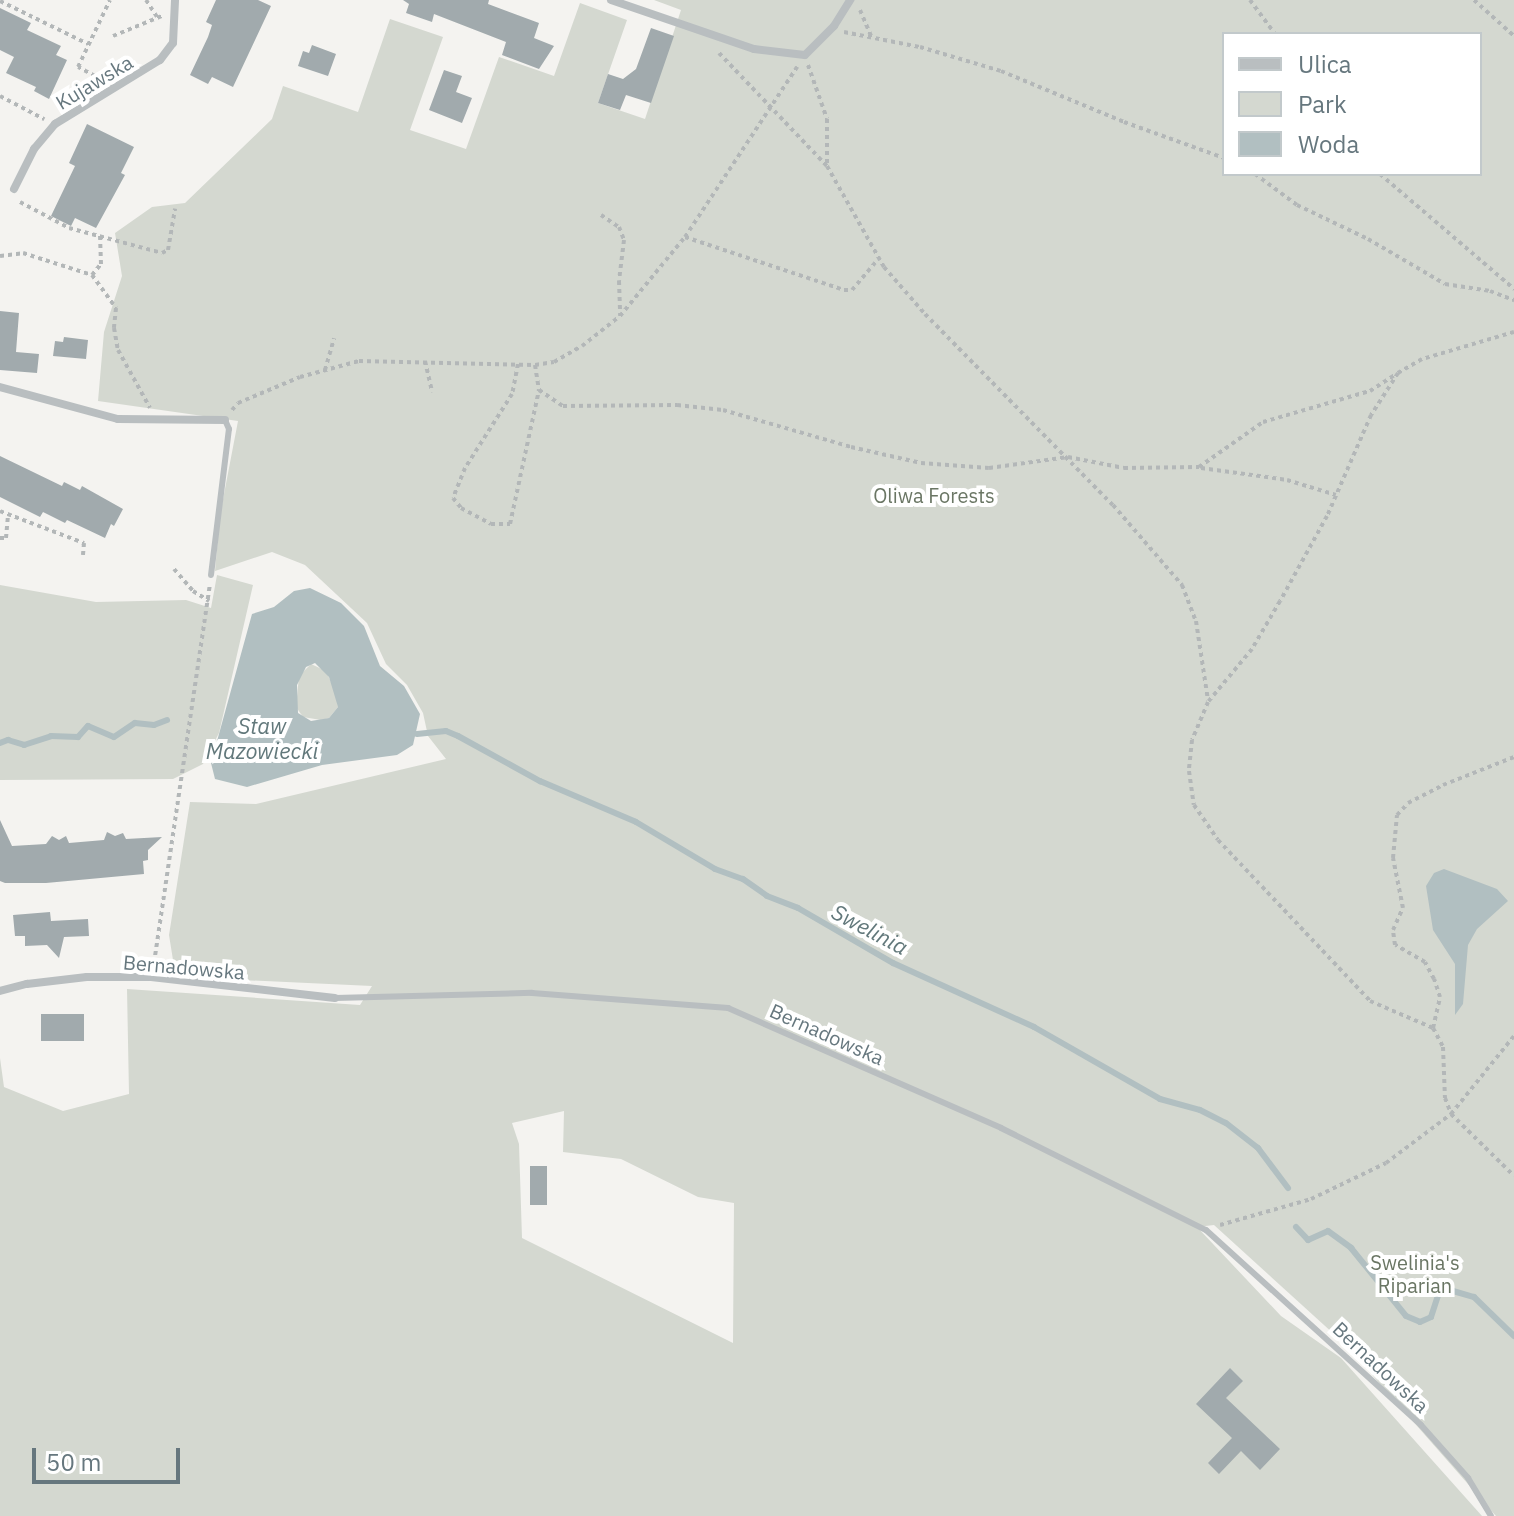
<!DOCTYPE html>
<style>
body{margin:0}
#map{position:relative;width:1514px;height:1516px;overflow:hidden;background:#f4f3f0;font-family:"IBM Plex Sans",sans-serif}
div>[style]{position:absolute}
.green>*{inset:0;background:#d4d8d0}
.water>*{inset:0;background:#b1bfc1}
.stream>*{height:6px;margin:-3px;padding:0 3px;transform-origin:3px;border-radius:3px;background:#b1bfc1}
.building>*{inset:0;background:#a1aaad;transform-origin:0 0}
.path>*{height:4px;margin-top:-2px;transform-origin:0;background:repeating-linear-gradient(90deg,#b3b7b8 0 4px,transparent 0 8px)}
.service>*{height:6px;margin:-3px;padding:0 3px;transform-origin:3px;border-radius:3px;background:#b9bec0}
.minor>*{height:8px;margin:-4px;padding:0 4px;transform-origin:4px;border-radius:4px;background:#b9bec0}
span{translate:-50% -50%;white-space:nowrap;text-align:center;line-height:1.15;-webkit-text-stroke:8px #fff;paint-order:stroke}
.street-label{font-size:20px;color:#66777e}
.park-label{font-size:20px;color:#6a7664}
.water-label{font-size:22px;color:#62787b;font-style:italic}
.legend{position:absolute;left:1222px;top:32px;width:260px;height:144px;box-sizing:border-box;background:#fff;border:2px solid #c2c9cb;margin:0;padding:10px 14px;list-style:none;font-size:24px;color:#66777e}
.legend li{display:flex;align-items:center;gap:16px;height:40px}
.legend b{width:40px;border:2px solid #c2c9cb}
.scale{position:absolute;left:32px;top:1448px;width:148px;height:36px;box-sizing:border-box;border:4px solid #66777e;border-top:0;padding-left:10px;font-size:24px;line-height:28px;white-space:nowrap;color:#66777e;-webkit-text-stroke:6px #fff;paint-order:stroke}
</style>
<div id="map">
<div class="green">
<div style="clip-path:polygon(evenodd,654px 0,1514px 0,1514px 1516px,1496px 1516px,1346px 1345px,1214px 1225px,1197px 1227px,1281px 1316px,1341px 1358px,1482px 1516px,0 1516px,0 1058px,4px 1087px,63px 1111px,129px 1094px,127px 989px,360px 1005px,372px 986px,197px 978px,173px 960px,169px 935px,190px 802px,256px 804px,446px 759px,428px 736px,423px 713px,407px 685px,386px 664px,367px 623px,305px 565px,272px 552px,215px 571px,220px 515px,238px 421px,98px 401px,104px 332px,122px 276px,115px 233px,152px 207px,185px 203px,272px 119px,283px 86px,358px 112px,390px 19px,443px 37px,410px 130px,466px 149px,499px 57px,554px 76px,580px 3px,627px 20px,598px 103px,645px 119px,681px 10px,654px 0,1224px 34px,1480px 34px,1480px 174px,1224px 174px,1224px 34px,654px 0,564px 1111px,563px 1152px,621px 1159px,698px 1197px,734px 1203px,733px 1343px,522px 1238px,519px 1144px,512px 1123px,564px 1111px)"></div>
<div style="clip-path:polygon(217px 575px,253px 585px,219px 733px,203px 764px,173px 779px,0 780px,0 585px,96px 602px,186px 600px,211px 608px)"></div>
<div style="clip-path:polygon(311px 664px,326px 671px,337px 695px,338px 707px,329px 718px,321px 720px,303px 717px,296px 707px,299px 676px)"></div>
</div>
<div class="water">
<div style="clip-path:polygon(evenodd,310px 588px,341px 603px,364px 626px,380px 666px,404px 686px,420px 714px,413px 745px,397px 755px,322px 765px,247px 787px,215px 779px,211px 763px,252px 614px,274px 607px,294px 591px,310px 588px,315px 663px,329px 677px,338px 707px,329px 718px,311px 721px,298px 713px,297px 685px,306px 667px,315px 663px)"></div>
<div style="clip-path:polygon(1444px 869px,1497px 889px,1508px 901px,1477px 929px,1468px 945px,1463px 1004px,1455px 1015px,1455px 964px,1433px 930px,1426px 886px,1434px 873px)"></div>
</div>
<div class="stream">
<div style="left:417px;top:734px;width:29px;rotate:-6deg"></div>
<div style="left:446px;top:731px;width:13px;rotate:23deg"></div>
<div style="left:458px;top:736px;width:94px;rotate:28.8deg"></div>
<div style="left:540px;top:781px;width:104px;rotate:23.1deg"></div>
<div style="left:636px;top:822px;width:92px;rotate:30.7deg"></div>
<div style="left:715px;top:869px;width:30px;rotate:20deg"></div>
<div style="left:743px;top:879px;width:29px;rotate:35deg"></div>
<div style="left:767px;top:896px;width:33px;rotate:21deg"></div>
<div style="left:798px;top:908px;width:110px;rotate:30.1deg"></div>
<div style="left:893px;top:963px;width:155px;rotate:24.4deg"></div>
<div style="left:1034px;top:1027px;width:145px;rotate:29.7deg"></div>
<div style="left:1160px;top:1099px;width:41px;rotate:15.4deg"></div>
<div style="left:1200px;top:1110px;width:29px;rotate:27deg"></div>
<div style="left:1226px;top:1123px;width:41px;rotate:38deg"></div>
<div style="left:1258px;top:1148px;width:50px;rotate:53.1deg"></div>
<div style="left:0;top:743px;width:9px;rotate:-21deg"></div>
<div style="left:8px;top:740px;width:17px;rotate:17deg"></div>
<div style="left:24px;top:745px;width:28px;rotate:-18deg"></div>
<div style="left:51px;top:736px;width:27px;rotate:2deg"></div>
<div style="left:78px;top:737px;width:15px;rotate:-48deg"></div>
<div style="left:88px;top:726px;width:28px;rotate:23deg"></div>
<div style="left:114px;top:737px;width:25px;rotate:-34deg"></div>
<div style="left:135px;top:723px;width:19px;rotate:6deg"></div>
<div style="left:154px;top:725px;width:14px;rotate:-21deg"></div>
<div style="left:1296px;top:1227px;width:18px;rotate:47deg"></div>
<div style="left:1308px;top:1240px;width:22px;rotate:-24deg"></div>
<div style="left:1328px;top:1231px;width:29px;rotate:36deg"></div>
<div style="left:1351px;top:1248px;width:87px;rotate:51deg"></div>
<div style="left:1406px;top:1316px;width:15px;rotate:23deg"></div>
<div style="left:1420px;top:1322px;width:12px;rotate:-24deg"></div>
<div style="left:1431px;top:1317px;width:25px;rotate:-72deg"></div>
<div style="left:1439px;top:1293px;width:14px;rotate:-8deg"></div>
<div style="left:1453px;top:1291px;width:22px;rotate:16deg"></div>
<div style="left:1474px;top:1297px;width:56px;rotate:44.3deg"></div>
</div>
<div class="building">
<div style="clip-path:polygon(216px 0,258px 0,271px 6px,233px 87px,212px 77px,208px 84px,190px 75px,208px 37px,212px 25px,206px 22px)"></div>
<div style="clip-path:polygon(403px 0,489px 0,488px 4px,539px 23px,534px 38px,554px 46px,539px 69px,502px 55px,506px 42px,434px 14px,432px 22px,406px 13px,409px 4px)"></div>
<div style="clip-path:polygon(0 8px,31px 23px,27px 30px,61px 46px,56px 55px,67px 60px,49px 99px,34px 91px,36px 87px,6px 73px,14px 57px,0 50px)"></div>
<div style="clip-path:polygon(651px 28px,674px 36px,651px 103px,626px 95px,620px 110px,598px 103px,608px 74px,623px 79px,636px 69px)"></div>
<div style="clip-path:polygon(312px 45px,336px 54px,328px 76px,298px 66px,303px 51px,309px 53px)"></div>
<div style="clip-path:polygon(444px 70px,462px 76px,456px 92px,472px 98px,462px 123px,429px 110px)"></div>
<div style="clip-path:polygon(87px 124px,134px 147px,121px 173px,125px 175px,96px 228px,75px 218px,71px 226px,51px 216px,75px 166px,69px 163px)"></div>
<div style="clip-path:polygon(0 311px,19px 313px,16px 352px,39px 354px,37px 373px,0 370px)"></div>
<div style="clip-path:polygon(64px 337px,88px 340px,86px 359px,53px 356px,55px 341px,63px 342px)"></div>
<div style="clip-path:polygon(0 456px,62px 486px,64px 482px,80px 490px,82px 486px,123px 509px,114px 526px,111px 524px,105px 538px,67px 520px,65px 523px,43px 512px,40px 517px,0 497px)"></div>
<div style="clip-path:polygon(0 820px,12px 846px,46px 844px,52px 836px,59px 840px,66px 836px,69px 843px,104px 840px,107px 832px,115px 836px,123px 833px,126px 839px,162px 837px,148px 850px,148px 860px,143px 861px,144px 874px,46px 883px,5px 883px,0 881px)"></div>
<div style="clip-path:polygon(50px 912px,51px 921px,88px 919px,89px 936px,64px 937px,59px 958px,47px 945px,25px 946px,25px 936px,15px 936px,13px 915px)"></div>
<div style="left:41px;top:1014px;width:43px;height:27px"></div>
<div style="left:530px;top:1166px;width:17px;height:39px"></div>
<div style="clip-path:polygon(1230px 1368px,1243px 1381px,1226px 1398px,1280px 1449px,1260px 1470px,1241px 1451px,1219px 1474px,1208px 1463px,1232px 1438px,1196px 1404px)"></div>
</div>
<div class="path">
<div style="left:146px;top:0;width:20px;rotate:57deg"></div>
<div style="left:1250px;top:0;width:42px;rotate:53.7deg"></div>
<div style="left:1474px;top:0;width:54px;rotate:42deg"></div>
<div style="left:0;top:1px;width:98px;rotate:26deg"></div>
<div style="left:860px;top:10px;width:30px;rotate:67deg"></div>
<div style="left:844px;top:32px;width:77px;rotate:11.2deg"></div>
<div style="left:920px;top:47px;width:84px;rotate:16.5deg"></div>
<div style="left:1001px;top:71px;width:133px;rotate:22.5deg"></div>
<div style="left:1124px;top:122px;width:106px;rotate:19.8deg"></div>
<div style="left:113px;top:36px;width:53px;rotate:-22.2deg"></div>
<div style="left:719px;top:53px;width:156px;rotate:46.3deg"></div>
<div style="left:827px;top:166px;width:116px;rotate:60.6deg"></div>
<div style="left:884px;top:267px;width:62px;rotate:48.9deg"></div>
<div style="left:925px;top:314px;width:268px;rotate:45.5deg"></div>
<div style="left:1113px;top:505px;width:106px;rotate:49.2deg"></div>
<div style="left:1182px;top:585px;width:39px;rotate:69deg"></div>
<div style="left:1196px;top:621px;width:80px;rotate:81.4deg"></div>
<div style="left:808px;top:65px;width:57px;rotate:70.6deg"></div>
<div style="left:827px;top:119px;width:46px;rotate:90deg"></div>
<div style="left:95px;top:76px;width:19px;rotate:-152deg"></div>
<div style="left:78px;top:67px;width:74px;rotate:-64.5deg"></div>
<div style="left:0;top:96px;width:50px;rotate:27.6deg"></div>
<div style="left:1255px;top:174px;width:52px;rotate:36.4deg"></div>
<div style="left:1297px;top:205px;width:79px;rotate:25.6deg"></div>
<div style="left:1368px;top:239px;width:89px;rotate:30.3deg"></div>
<div style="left:1445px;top:284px;width:46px;rotate:8.8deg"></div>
<div style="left:1490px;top:291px;width:26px;rotate:21deg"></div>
<div style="left:1380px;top:174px;width:177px;rotate:40.6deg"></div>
<div style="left:20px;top:202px;width:55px;rotate:28deg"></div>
<div style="left:69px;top:228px;width:96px;rotate:15deg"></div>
<div style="left:162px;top:253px;width:7px;rotate:-27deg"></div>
<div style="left:168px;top:250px;width:42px;rotate:-80.3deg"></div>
<div style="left:601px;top:215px;width:22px;rotate:34deg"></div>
<div style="left:619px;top:227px;width:14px;rotate:69deg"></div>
<div style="left:624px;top:240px;width:41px;rotate:97deg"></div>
<div style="left:619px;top:281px;width:35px;rotate:88deg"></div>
<div style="left:685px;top:237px;width:168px;rotate:18.4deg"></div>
<div style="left:844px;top:290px;width:8px"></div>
<div style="left:852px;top:290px;width:42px;rotate:-49.8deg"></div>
<div style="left:0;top:256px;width:23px;rotate:-7deg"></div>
<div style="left:23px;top:253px;width:72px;rotate:17.7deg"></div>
<div style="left:92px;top:275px;width:41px;rotate:54deg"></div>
<div style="left:116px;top:308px;width:20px;rotate:96deg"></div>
<div style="left:114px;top:328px;width:22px;rotate:80deg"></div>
<div style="left:118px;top:350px;width:66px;rotate:61.1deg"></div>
<div style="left:92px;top:275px;width:14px;rotate:-51deg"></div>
<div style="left:101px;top:264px;width:28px;rotate:-92deg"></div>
<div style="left:1514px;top:332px;width:96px;rotate:163.6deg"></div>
<div style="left:1422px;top:359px;width:28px;rotate:150deg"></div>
<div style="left:1398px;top:373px;width:50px;rotate:122.7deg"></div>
<div style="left:1371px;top:415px;width:110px;rotate:113.5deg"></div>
<div style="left:1327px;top:516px;width:97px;rotate:118.9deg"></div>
<div style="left:1280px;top:601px;width:56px;rotate:120.3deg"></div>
<div style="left:1252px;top:649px;width:69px;rotate:129.7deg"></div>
<div style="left:1208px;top:702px;width:41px;rotate:112.8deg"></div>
<div style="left:1192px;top:740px;width:31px;rotate:96deg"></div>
<div style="left:1189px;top:771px;width:34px;rotate:82deg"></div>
<div style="left:1194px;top:805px;width:42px;rotate:55.6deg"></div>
<div style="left:1218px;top:840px;width:221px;rotate:46.6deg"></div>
<div style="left:1370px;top:1001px;width:69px;rotate:23.2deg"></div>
<div style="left:1433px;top:1028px;width:21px;rotate:62deg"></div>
<div style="left:1443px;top:1047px;width:51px;rotate:87.8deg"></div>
<div style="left:1445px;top:1098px;width:17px;rotate:69deg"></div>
<div style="left:1451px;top:1114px;width:88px;rotate:44.5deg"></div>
<div style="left:425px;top:361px;width:32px;rotate:77deg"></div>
<div style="left:518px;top:364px;width:31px;rotate:101deg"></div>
<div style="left:512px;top:394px;width:88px;rotate:122.4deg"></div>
<div style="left:465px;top:468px;width:32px;rotate:112deg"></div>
<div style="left:453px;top:498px;width:13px;rotate:51deg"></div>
<div style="left:461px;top:508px;width:34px;rotate:28deg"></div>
<div style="left:491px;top:524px;width:19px"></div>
<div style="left:510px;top:524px;width:137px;rotate:-77.8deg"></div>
<div style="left:535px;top:365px;width:25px;rotate:81deg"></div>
<div style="left:539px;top:390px;width:29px;rotate:34deg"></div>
<div style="left:563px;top:406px;width:114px;rotate:-0.5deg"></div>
<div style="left:677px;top:405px;width:46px;rotate:6.2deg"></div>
<div style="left:723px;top:410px;width:133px;rotate:16.1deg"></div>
<div style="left:851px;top:447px;width:72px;rotate:12.9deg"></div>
<div style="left:921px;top:463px;width:68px;rotate:4.2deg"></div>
<div style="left:989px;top:468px;width:80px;rotate:-7.9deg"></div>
<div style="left:1068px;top:457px;width:57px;rotate:11.1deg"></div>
<div style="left:1124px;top:468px;width:75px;rotate:-0.8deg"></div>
<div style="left:1199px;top:467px;width:78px;rotate:-35.1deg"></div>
<div style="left:1263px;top:422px;width:111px;rotate:-16.2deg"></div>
<div style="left:1370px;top:391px;width:31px;rotate:-33deg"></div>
<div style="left:325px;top:370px;width:33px;rotate:-74deg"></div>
<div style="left:232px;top:410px;width:9px;rotate:-49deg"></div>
<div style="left:238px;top:403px;width:67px;rotate:-22.8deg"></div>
<div style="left:300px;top:377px;width:61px;rotate:-15.2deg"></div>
<div style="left:359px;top:361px;width:176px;rotate:1.3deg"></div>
<div style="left:535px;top:365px;width:19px;rotate:-9deg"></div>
<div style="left:554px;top:362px;width:32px;rotate:-30deg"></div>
<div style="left:582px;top:346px;width:48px;rotate:-38.3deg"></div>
<div style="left:620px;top:316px;width:102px;rotate:-50.6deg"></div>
<div style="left:685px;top:237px;width:204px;rotate:-56.6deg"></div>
<div style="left:1201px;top:468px;width:87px;rotate:7.9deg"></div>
<div style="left:1287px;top:480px;width:51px;rotate:17deg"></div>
<div style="left:0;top:511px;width:90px;rotate:20.9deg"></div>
<div style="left:84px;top:543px;width:12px;rotate:95deg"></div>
<div style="left:0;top:538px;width:6px"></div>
<div style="left:6px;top:538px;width:23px;rotate:-85deg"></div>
<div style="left:174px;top:569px;width:29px;rotate:49deg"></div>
<div style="left:193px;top:591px;width:19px;rotate:32deg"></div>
<div style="left:154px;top:963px;width:383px;rotate:-81.6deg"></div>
<div style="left:1433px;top:1028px;width:32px;rotate:-77deg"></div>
<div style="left:1440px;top:997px;width:19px;rotate:-108deg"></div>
<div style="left:1434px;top:979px;width:19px;rotate:-118deg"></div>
<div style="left:1425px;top:962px;width:34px;rotate:-150deg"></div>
<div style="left:1395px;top:945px;width:15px;rotate:-98deg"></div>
<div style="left:1393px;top:930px;width:24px;rotate:-66deg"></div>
<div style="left:1403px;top:908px;width:51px;rotate:-101.3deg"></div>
<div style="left:1393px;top:858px;width:43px;rotate:-84.7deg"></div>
<div style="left:1397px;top:815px;width:16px;rotate:-47deg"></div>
<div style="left:1408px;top:803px;width:39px;rotate:-27deg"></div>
<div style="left:1443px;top:785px;width:76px;rotate:-21.5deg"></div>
<div style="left:1220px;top:1225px;width:95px;rotate:-15.9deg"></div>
<div style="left:1311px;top:1199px;width:83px;rotate:-25.6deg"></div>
<div style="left:1386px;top:1163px;width:81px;rotate:-37deg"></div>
<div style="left:1451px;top:1114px;width:100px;rotate:-51.1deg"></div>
</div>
<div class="service">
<div style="left:211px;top:575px;width:147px;rotate:-83deg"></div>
<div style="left:229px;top:429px;width:10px;rotate:-114deg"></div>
<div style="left:335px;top:998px;width:197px;rotate:-1.5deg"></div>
<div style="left:532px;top:993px;width:197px;rotate:4.4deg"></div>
<div style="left:728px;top:1008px;width:298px;rotate:23.7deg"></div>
<div style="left:1001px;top:1128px;width:229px;rotate:26.5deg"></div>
<div style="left:1206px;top:1230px;width:290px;rotate:42.2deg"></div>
<div style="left:1421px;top:1425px;width:71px;rotate:48.4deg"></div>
<div style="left:1468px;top:1478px;width:44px;rotate:58.8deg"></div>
</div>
<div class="minor">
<div style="left:611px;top:0;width:151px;rotate:18.9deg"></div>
<div style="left:754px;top:49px;width:51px;rotate:6.7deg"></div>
<div style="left:805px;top:55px;width:41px;rotate:-45deg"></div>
<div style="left:834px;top:26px;width:31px;rotate:-58deg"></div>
<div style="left:14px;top:189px;width:45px;rotate:-63.4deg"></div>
<div style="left:34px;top:149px;width:33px;rotate:-50deg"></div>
<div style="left:55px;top:124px;width:123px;rotate:-31.4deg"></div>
<div style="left:160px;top:60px;width:21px;rotate:-53deg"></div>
<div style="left:173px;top:43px;width:43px;rotate:-87.3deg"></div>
<div style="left:0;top:387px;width:122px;rotate:15.2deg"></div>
<div style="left:118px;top:419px;width:107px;rotate:0.5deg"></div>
<div style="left:0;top:991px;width:28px;rotate:-15deg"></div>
<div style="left:27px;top:984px;width:60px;rotate:-6.7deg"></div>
<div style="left:87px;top:977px;width:64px"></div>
<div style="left:151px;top:977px;width:185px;rotate:6.5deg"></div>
</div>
<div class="street-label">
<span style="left:94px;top:82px;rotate:-31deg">Kujawska</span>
<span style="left:184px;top:967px;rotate:5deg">Bernadowska</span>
<span style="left:827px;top:1034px;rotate:24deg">Bernadowska</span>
<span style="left:1381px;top:1367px;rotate:43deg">Bernadowska</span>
</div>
<div class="park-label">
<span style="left:934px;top:495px">Oliwa Forests</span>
<span style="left:1415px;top:1274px">Swelinia's<br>Riparian</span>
</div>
<div class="water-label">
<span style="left:262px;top:738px">Staw<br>Mazowiecki</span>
<span style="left:870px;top:929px;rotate:28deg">Swelinia</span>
</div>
<ul class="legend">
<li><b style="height:10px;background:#b9bec0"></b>Ulica</li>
<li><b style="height:22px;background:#d4d8d0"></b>Park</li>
<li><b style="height:22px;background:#b1bfc1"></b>Woda</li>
</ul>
<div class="scale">50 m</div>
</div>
